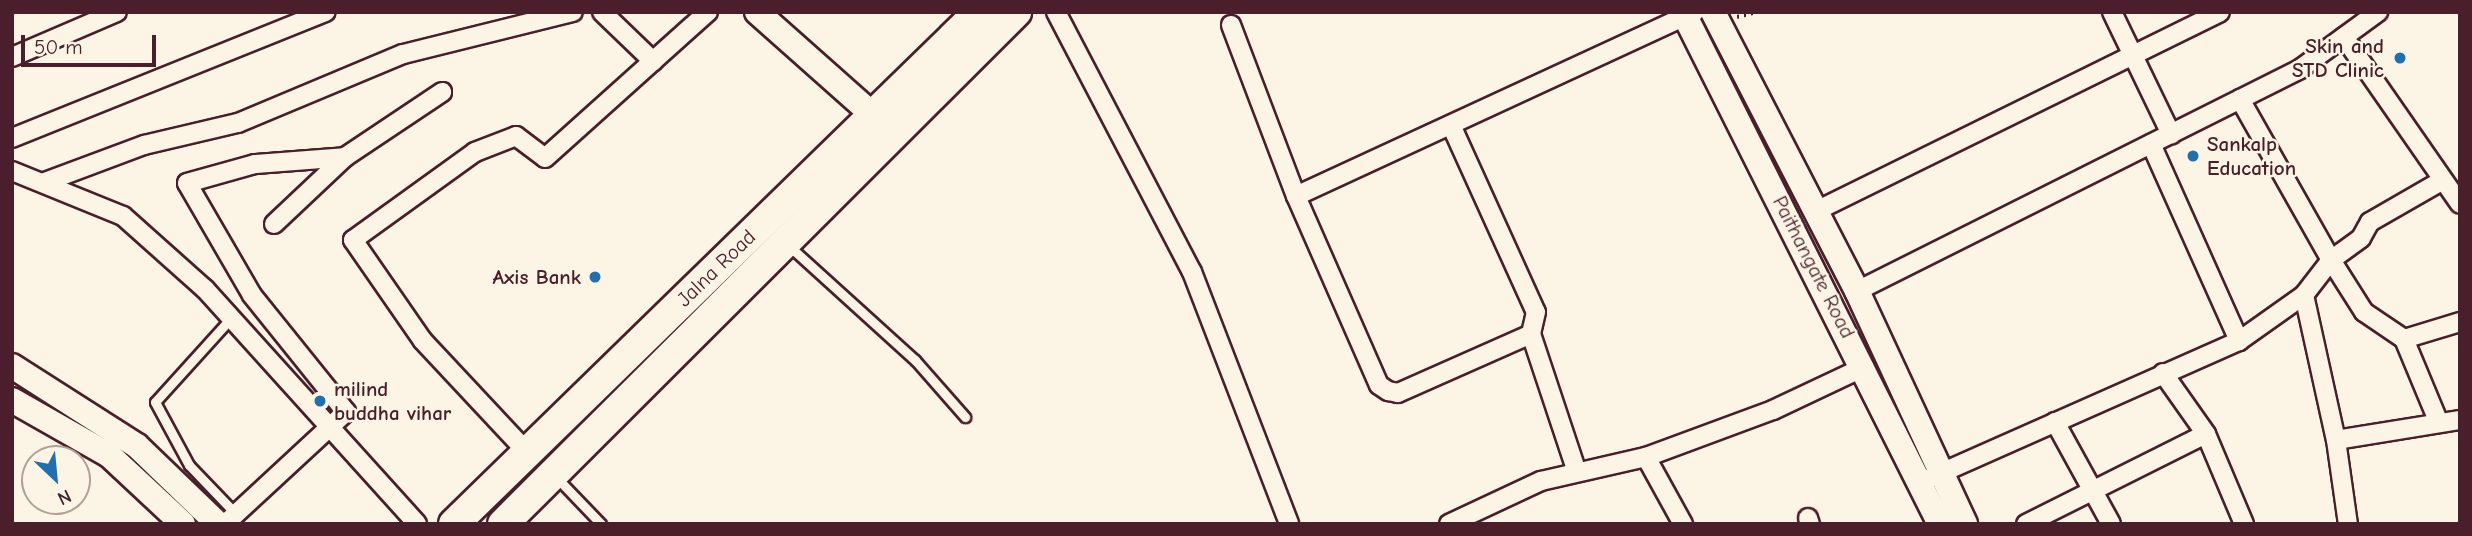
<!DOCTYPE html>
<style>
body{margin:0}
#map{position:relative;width:2472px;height:536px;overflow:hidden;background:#fcf5e5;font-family:"Comic Neue",sans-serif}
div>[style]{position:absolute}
.path>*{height:3.5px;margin-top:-1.75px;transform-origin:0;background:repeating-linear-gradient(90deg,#4a1f2b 0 2px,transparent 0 7px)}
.roads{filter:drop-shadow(2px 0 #4a1f2b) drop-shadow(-2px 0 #4a1f2b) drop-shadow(0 2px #4a1f2b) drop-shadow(0 -2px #4a1f2b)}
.lane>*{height:9px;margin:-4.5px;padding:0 4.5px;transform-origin:4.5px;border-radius:4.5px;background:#fcf5e5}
.street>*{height:18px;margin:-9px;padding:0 9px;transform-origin:9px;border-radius:9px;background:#fcf5e5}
.secondary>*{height:24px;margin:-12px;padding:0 12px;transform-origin:12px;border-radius:12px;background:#fcf5e5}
.highway>*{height:30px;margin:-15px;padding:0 15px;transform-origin:15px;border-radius:15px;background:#fcf5e5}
.dots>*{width:19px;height:19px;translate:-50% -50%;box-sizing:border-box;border:4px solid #fcf5e5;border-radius:50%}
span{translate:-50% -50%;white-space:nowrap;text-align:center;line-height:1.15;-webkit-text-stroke:5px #fcf5e5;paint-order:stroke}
.poi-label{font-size:21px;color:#4a1f2b;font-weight:700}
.right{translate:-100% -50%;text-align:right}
.left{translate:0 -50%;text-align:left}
.street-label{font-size:21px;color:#4a1f2b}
.frame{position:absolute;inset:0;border:14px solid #4a1f2b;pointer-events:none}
.north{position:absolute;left:21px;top:445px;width:70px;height:70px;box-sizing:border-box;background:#fcf5e5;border:2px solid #b59f9b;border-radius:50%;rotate:154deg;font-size:19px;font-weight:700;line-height:28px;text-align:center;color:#4a1f2b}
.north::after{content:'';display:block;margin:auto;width:24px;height:32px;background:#1f6fb2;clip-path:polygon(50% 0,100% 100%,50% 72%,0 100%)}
.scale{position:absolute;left:21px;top:35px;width:135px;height:32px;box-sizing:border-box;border:4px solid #4a1f2b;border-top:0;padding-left:9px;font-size:21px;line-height:24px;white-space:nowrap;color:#4a1f2b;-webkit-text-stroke:5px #fcf5e5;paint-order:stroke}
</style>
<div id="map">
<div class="path">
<div style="left:1737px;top:17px;width:21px;rotate:-14deg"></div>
</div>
<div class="roads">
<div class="lane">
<div style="left:788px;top:245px;width:171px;rotate:42.2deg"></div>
<div style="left:915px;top:360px;width:76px;rotate:48.7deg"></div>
<div style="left:231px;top:318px;width:113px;rotate:132.1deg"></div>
<div style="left:155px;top:402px;width:72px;rotate:61.6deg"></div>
<div style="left:189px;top:465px;width:68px;rotate:46.2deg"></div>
<div style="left:556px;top:477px;width:65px;rotate:46.2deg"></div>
</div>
<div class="street">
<div style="left:602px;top:12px;width:71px;rotate:43.9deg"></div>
<div style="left:1056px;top:12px;width:293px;rotate:62.4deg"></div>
<div style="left:1192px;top:272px;width:270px;rotate:68.9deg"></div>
<div style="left:2112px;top:12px;width:136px;rotate:64.2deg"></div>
<div style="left:1231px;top:25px;width:183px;rotate:69.2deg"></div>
<div style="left:1296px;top:196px;width:439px;rotate:-24.8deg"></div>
<div style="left:2344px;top:37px;width:203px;rotate:55.2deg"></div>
<div style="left:12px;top:57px;width:114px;rotate:-23.2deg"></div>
<div style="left:1451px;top:125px;width:205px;rotate:65.6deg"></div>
<div style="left:1536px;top:312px;width:23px;rotate:103deg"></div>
<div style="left:1531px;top:334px;width:142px;rotate:71.6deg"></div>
<div style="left:12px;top:138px;width:338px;rotate:-21.9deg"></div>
<div style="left:2151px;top:144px;width:216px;rotate:65.9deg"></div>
<div style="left:12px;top:171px;width:120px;rotate:22.1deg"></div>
<div style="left:123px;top:216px;width:110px;rotate:41.7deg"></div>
<div style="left:205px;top:289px;width:316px;rotate:47.9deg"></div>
<div style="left:45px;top:182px;width:106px;rotate:-20.5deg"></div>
<div style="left:144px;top:145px;width:97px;rotate:-13.2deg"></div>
<div style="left:238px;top:123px;width:179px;rotate:-22.7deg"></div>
<div style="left:403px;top:54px;width:175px;rotate:-13.9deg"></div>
<div style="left:1296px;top:196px;width:206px;rotate:66.3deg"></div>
<div style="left:1379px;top:385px;width:11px;rotate:34deg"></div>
<div style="left:1388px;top:391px;width:10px;rotate:11deg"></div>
<div style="left:1398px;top:393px;width:145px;rotate:-23.9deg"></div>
<div style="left:1816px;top:211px;width:450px;rotate:-26.2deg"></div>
<div style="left:274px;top:224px;width:98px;rotate:-43.3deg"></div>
<div style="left:345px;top:157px;width:117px;rotate:-33.8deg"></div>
<div style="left:1857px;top:291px;width:496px;rotate:-26.6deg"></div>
<div style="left:2300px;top:69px;width:97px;rotate:-36.2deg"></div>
<div style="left:2304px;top:295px;width:148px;rotate:77.6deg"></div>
<div style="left:2336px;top:440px;width:126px;rotate:-9.2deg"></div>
<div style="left:2404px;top:339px;width:48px;rotate:-146deg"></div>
<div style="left:2364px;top:312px;width:62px;rotate:-122.4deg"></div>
<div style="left:2331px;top:260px;width:37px;rotate:-36deg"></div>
<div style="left:2361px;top:238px;width:18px;rotate:-61deg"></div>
<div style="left:2370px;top:222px;width:84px;rotate:-29.9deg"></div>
<div style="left:2163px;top:373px;width:75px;rotate:54.8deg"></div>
<div style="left:2206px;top:434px;width:98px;rotate:67.1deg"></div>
<div style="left:2055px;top:422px;width:116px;rotate:61.2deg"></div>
<div style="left:2439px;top:423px;width:91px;rotate:-112.6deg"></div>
<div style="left:2404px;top:339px;width:59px;rotate:-16.9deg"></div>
<div style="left:2336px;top:440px;width:85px;rotate:81.9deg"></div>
<div style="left:526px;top:451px;width:151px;rotate:-133.1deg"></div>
<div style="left:423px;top:341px;width:123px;rotate:-124.7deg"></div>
<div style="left:353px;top:240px;width:150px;rotate:-35.8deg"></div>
<div style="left:475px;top:152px;width:44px;rotate:-21.3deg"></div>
<div style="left:516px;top:136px;width:36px;rotate:37deg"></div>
<div style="left:545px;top:158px;width:219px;rotate:-41.9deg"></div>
<div style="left:1646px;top:457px;width:77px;rotate:61.1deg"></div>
<div style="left:1932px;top:477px;width:336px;rotate:-23.9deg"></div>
<div style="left:2239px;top:341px;width:80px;rotate:-35.3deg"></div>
<div style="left:2304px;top:295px;width:44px;rotate:-52.4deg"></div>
<div style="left:2331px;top:260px;width:185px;rotate:-119.5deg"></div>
<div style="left:1808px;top:518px;width:6px;rotate:72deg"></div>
<div style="left:225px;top:524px;width:165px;rotate:-42.8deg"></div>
<div style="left:346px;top:412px;width:150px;rotate:-128.8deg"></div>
<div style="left:252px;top:295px;width:129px;rotate:-120.1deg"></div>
<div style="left:187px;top:183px;width:71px;rotate:-15.6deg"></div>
<div style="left:255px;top:164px;width:90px;rotate:-4.4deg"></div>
<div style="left:1449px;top:524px;width:102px;rotate:-25.1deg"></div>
<div style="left:1541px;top:481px;width:108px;rotate:-12.9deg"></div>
<div style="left:1646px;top:457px;width:135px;rotate:-20.3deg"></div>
<div style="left:1773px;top:410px;width:101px;rotate:-25.3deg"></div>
<div style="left:2026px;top:524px;width:201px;rotate:-26.6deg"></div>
</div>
<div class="secondary">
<div style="left:757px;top:12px;width:157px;rotate:41.6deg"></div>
<div style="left:1683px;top:12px;width:573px;rotate:63.35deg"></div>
<div style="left:1713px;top:12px;width:314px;rotate:62.7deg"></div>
<div style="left:1857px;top:291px;width:257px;rotate:65.1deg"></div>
<div style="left:12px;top:366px;width:148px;rotate:32.6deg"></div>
<div style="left:137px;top:446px;width:112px;rotate:43.9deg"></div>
<div style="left:12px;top:400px;width:112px;rotate:29.6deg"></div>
<div style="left:109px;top:455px;width:101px;rotate:43deg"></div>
</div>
<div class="highway">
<div style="left:454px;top:524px;width:733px;rotate:-44.28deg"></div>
<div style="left:503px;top:524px;width:725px;rotate:-44.94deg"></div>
</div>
</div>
<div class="dots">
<div style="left:2400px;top:58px;background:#1f6fb2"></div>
<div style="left:2193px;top:156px;background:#1f6fb2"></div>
<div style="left:595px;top:277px;background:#1f6fb2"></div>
<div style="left:320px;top:401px;background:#1f6fb2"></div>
</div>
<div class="poi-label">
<span class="right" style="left:2384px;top:58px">Skin and<br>STD Clinic</span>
<span class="left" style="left:2207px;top:156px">Sankalp<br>Education</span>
<span class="right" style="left:581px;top:277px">Axis Bank</span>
<span class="left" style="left:334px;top:401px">milind<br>buddha vihar</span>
</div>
<div class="street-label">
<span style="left:1814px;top:267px;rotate:63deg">Paithangate Road</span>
<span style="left:716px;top:268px;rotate:-44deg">Jalna Road</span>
</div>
<div class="frame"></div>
<div class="north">N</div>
<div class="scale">50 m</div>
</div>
